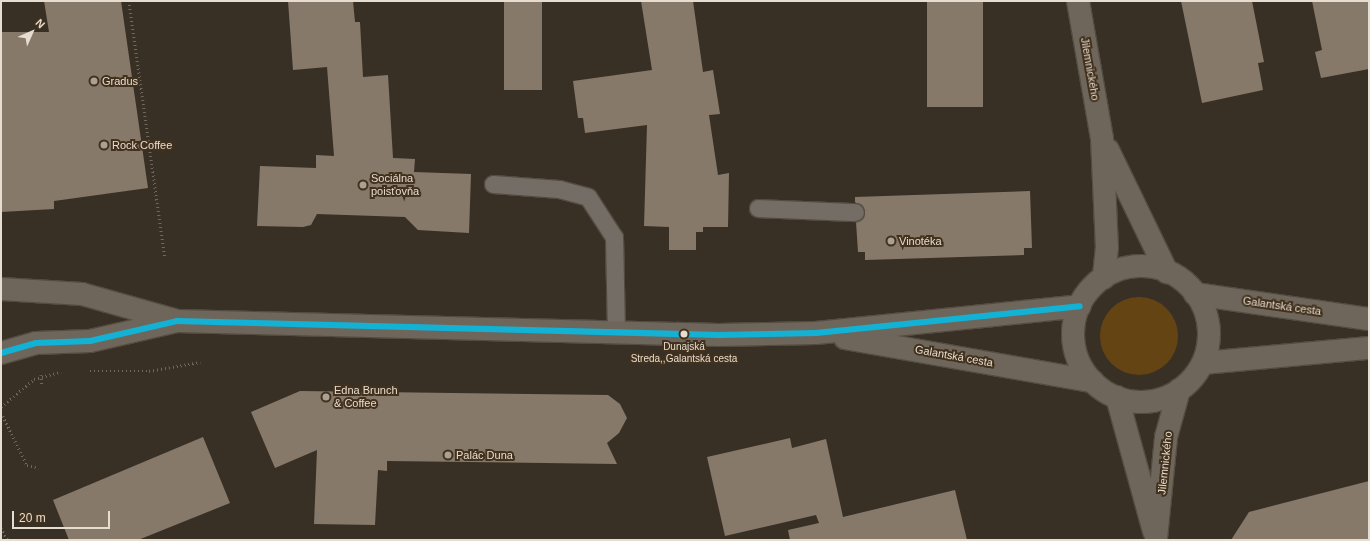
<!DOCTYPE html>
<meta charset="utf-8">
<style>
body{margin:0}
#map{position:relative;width:1370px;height:541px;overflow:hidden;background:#393025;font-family:Helvetica,sans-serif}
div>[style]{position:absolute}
.green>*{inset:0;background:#654414}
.round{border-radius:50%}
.building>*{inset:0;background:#867969;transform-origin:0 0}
.path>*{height:2.5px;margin-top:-1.25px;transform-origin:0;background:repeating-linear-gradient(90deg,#6f6760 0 1px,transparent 0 4px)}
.roads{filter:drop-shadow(1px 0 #534c42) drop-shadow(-1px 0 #534c42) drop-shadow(0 1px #534c42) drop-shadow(0 -1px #534c42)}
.lane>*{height:17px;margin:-8.5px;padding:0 8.5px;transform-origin:8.5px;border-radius:8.5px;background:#746d65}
.secondary>*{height:22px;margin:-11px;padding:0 11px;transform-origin:11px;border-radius:11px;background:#6f665b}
.secondary>.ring{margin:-11px;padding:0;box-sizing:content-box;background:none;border:22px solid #6f665b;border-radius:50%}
.bus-1>*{height:6px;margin:-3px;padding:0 3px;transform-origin:3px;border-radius:3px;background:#13b2d5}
.dots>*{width:11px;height:11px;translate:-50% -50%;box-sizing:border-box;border:2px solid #41311d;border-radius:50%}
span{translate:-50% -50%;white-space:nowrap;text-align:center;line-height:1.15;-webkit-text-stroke:4px #41311d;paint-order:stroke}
.bus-label{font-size:10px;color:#e7dcd0}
.street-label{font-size:11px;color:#e7dcd0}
.poi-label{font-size:11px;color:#e7dcd0}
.left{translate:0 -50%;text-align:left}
.frame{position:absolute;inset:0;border:2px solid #e7dcd0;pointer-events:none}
.north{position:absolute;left:12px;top:12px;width:40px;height:40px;-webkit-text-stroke:3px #41311d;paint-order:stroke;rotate:45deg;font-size:11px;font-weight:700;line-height:16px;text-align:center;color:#e7dcd0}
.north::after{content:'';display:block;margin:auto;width:14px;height:18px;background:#e7dcd0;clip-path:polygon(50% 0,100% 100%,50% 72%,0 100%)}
.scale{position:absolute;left:12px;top:511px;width:98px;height:18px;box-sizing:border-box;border:2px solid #e7dcd0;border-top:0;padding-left:5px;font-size:12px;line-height:14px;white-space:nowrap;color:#e7dcd0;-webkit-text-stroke:3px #41311d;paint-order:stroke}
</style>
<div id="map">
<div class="green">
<div class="round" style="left:1100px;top:297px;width:78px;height:78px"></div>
</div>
<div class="building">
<div style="clip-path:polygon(44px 1px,121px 1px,148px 188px,54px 201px,54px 209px,1px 212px,1px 32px,49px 32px)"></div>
<div style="clip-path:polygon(288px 1px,353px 1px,355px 22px,360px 22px,363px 77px,388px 75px,393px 158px,415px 159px,414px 172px,471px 174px,469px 233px,418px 230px,405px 217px,317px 214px,311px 225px,303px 227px,257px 226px,260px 166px,316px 168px,316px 155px,334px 156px,327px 67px,293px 70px)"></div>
<div style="left:504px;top:1px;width:38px;height:89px"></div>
<div style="clip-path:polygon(641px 1px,693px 1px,703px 72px,713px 70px,720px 114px,709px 115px,718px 175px,729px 173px,728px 227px,703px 227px,703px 232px,696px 232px,696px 250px,669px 250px,669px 227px,644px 226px,647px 125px,585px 133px,583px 118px,578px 118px,573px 81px,652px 70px)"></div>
<div style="left:927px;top:1px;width:56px;height:106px"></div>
<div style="clip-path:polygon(1181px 1px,1252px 1px,1264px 62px,1258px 63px,1263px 90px,1202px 103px)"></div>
<div style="clip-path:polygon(1312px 1px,1369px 1px,1369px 69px,1321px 78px,1315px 52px,1322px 50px)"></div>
<div style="clip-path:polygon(1030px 191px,1032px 248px,1024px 248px,1024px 255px,865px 260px,865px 252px,858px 252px,856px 222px,865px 212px,855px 202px,855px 197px)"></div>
<div style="clip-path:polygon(300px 391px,608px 395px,620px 404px,627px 418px,619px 433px,607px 443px,617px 464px,387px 461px,387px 471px,378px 470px,375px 525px,314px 524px,317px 450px,275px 468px,251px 412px)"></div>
<div style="clip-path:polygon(203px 437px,230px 503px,138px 540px,69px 540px,53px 500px)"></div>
<div style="clip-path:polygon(790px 438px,792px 448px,826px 439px,843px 517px,955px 490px,967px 540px,790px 540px,788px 530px,819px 523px,816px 515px,725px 536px,707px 457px)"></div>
<div style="clip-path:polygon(1369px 481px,1369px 540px,1231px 540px,1249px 512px)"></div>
</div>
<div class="path">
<div style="left:129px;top:1px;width:260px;rotate:82deg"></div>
<div style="left:90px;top:371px;width:59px"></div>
<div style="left:149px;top:371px;width:52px;rotate:-10deg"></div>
<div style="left:41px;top:375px;width:10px;rotate:84deg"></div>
<div style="left:1px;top:407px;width:43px;rotate:-40.3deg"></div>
<div style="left:34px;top:379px;width:28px;rotate:-15deg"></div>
<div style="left:3px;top:416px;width:55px;rotate:63.9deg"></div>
<div style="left:27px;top:465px;width:12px;rotate:14deg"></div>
<div style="left:1px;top:528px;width:14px;rotate:60deg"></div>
</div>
<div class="roads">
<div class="lane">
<div style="left:493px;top:184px;width:66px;rotate:4.3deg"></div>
<div style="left:559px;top:189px;width:30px;rotate:15deg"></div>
<div style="left:588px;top:197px;width:48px;rotate:57deg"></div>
<div style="left:614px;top:237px;width:94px;rotate:88.8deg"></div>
<div style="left:758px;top:208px;width:97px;rotate:2.4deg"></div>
</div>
<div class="secondary">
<div style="left:1078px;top:1px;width:139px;rotate:80.1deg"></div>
<div style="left:1102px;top:138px;width:109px;rotate:87.4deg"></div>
<div style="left:1107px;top:247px;width:31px;rotate:96deg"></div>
<div style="left:1108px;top:150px;width:136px;rotate:64.2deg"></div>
<div class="ring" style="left:1073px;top:266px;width:114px;height:114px"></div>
<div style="left:1px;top:289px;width:81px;rotate:3.5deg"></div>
<div style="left:82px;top:294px;width:96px;rotate:15.8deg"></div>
<div style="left:1195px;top:294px;width:176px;rotate:8.2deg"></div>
<div style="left:845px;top:338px;width:251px;rotate:9.9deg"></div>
<div style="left:1px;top:353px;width:36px;rotate:-16deg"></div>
<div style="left:36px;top:343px;width:54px;rotate:-2.1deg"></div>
<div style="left:90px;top:341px;width:89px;rotate:-12.9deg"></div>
<div style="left:177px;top:321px;width:542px;rotate:1.48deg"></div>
<div style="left:719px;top:335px;width:97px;rotate:-1.2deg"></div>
<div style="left:816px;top:333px;width:265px;rotate:-5.8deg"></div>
<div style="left:1203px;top:363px;width:167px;rotate:-5.2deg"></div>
<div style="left:1117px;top:397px;width:139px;rotate:74.6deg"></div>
<div style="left:1156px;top:538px;width:101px;rotate:-84.3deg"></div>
<div style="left:1166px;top:437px;width:49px;rotate:-74.5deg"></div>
</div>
</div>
<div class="bus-1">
<div style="left:1px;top:353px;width:36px;rotate:-16deg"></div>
<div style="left:36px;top:343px;width:54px;rotate:-2.1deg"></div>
<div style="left:90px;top:341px;width:89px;rotate:-12.9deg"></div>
<div style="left:177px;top:321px;width:542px;rotate:1.48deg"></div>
<div style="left:719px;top:335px;width:97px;rotate:-1.2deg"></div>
<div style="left:816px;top:333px;width:265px;rotate:-5.8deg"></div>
</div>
<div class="dots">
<div style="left:94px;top:81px;background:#aaa094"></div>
<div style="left:104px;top:145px;background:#aaa094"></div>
<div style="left:363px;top:185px;background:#aaa094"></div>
<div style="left:891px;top:241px;background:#aaa094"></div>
<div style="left:684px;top:334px;background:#e7dcd0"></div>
<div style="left:326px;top:397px;background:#aaa094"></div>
<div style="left:448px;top:455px;background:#aaa094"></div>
</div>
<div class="bus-label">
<span style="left:684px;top:352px">Dunajská<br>Streda,,Galantská cesta</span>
</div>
<div class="street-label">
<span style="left:1090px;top:69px;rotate:80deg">Jilemnického</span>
<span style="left:1282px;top:306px;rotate:8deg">Galantská cesta</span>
<span style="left:954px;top:356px;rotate:10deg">Galantská cesta</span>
<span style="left:1165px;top:463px;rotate:-84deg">Jilemnického</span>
</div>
<div class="poi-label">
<span class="left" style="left:102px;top:81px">Gradus</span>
<span class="left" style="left:112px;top:145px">Rock Coffee</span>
<span class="left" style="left:371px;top:185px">Sociálna<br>poisťovňa</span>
<span class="left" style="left:899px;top:241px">Vinotéka</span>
<span class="left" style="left:334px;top:397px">Edna Brunch<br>&amp; Coffee</span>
<span class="left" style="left:456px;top:455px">Palác Duna</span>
</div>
<div class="frame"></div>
<div class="north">N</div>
<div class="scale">20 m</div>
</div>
